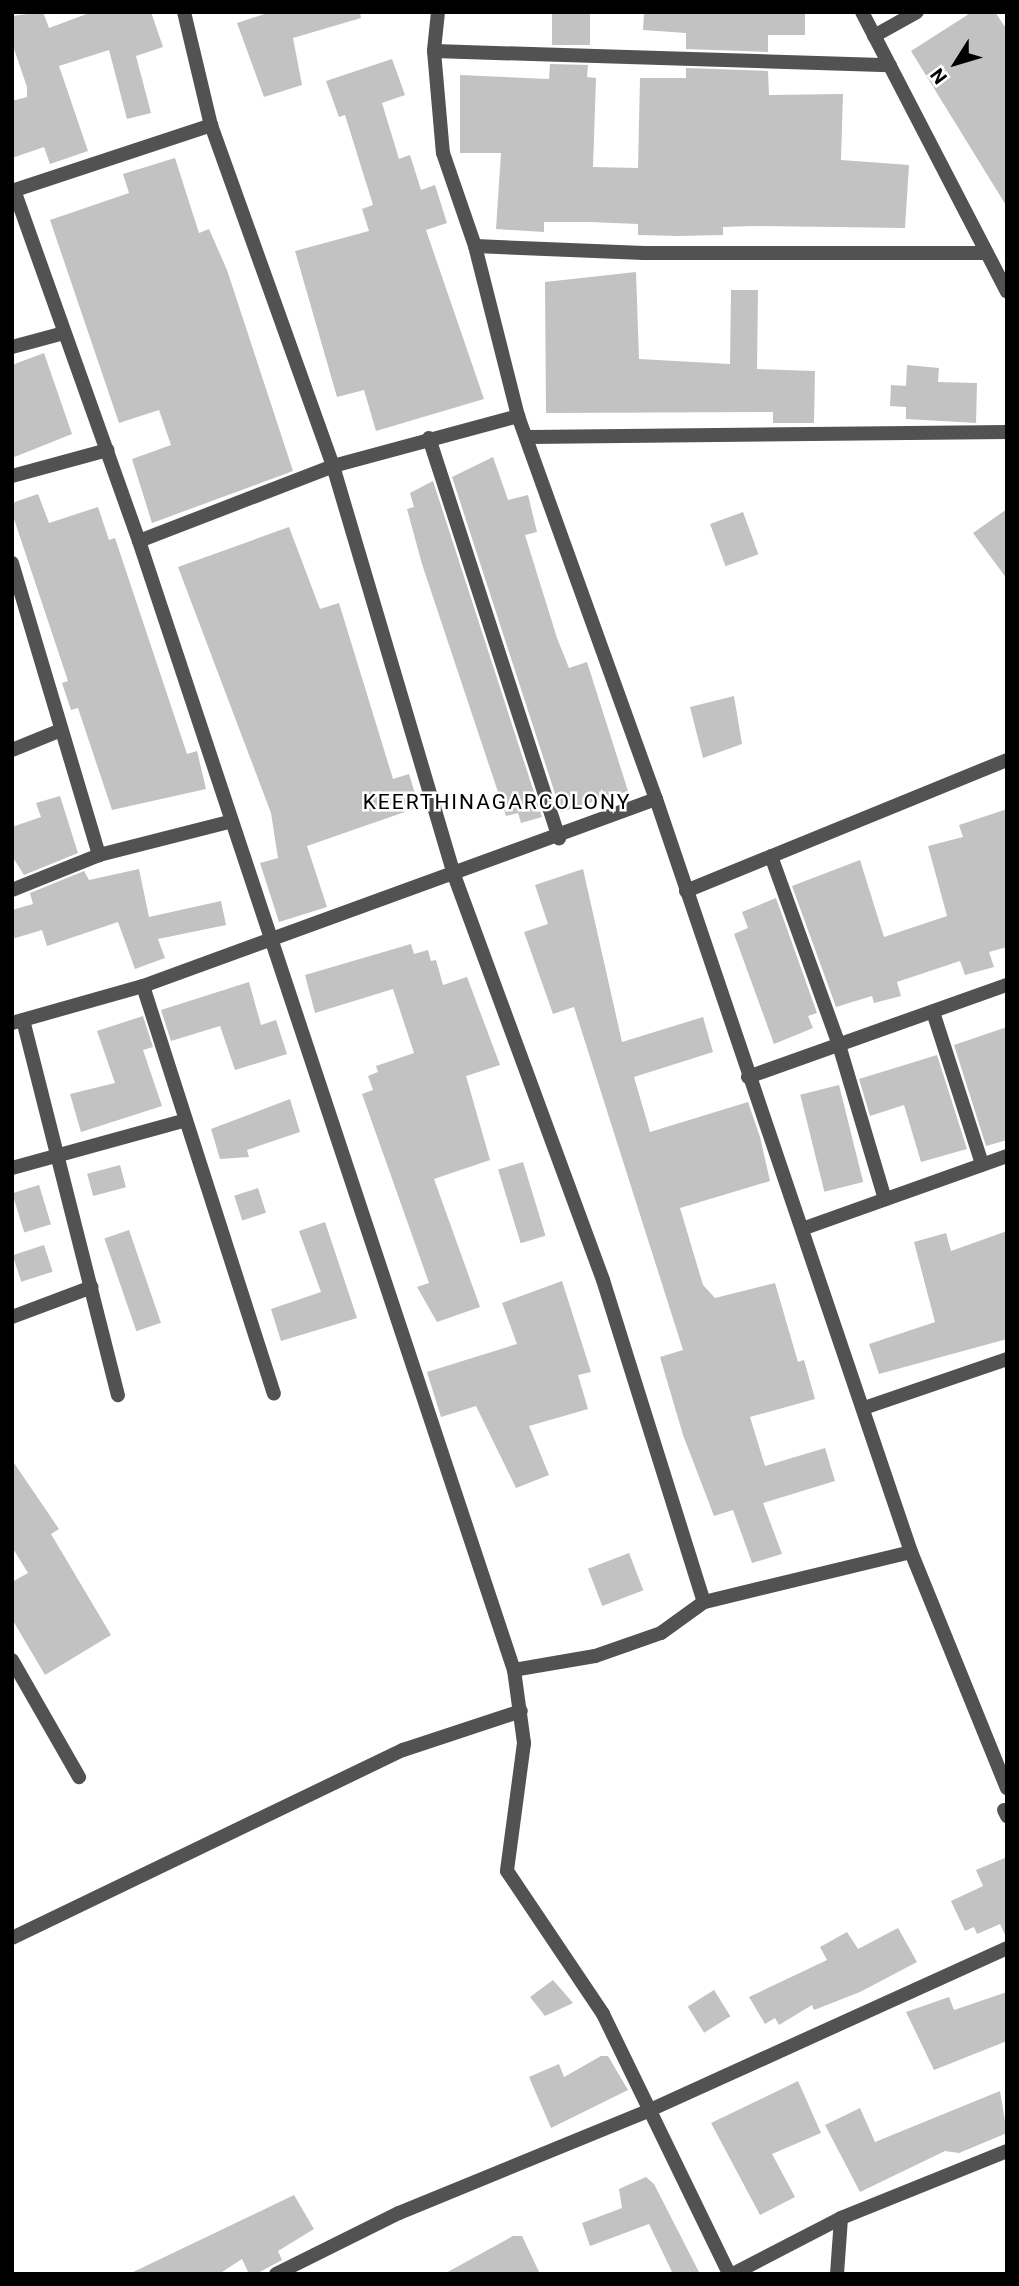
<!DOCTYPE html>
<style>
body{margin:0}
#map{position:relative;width:1019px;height:2286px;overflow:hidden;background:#fff;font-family:Roboto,sans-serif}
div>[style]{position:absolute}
.building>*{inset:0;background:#c2c2c2;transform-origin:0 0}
.minor>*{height:14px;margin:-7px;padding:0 7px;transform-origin:7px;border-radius:7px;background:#525252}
span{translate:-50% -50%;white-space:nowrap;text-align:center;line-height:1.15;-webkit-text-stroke:5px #fff;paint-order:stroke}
.neighbourhood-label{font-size:21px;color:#000;letter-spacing:2px}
.frame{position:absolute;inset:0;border:14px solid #000;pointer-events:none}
.north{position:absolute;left:921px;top:28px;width:70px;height:70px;-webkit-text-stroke:5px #fff;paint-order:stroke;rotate:233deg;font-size:19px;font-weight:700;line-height:28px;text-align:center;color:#000}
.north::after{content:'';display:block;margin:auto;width:24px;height:32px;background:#000;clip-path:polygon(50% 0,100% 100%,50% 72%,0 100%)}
</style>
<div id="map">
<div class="building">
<div style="clip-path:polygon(43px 12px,49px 28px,92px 12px,151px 12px,163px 47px,136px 56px,151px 113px,127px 119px,109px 50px,59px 66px,88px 151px,50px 164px,44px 147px,12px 158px,12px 101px,27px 97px,27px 87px,12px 43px,12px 16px)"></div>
<div style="clip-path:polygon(271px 12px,360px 12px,361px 18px,293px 38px,302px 85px,264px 97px,237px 23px)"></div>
<div style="left:552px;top:12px;width:38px;height:33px"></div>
<div style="clip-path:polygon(644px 12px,805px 12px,805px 35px,768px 35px,768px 52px,686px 49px,686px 33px,643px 30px)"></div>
<div style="clip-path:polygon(972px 12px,995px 12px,1007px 30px,1007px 207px,911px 51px)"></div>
<div style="clip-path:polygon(392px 59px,405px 95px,382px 103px,399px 159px,410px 155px,421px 190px,435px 185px,447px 223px,426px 230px,484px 399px,376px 431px,364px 390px,337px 397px,295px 251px,369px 231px,362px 209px,373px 205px,345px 115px,339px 117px,326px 81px)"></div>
<div style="clip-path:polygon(550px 64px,588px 65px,587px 77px,596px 78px,593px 167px,638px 168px,640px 78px,686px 78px,686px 68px,768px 71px,769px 95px,843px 94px,841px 160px,909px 165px,905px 228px,753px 226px,723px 227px,723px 235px,678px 236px,638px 235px,638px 224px,590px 222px,544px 222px,544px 232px,496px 229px,501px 153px,460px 153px,460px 75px,549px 79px)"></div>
<div style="clip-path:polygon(175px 158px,199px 233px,209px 229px,227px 270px,293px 471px,152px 523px,132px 459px,171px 445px,159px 410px,119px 423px,50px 220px,129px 193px,123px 174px)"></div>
<div style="clip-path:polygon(636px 272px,639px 359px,730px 364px,731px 290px,758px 290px,757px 369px,815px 371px,814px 423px,773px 423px,773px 412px,546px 413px,545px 282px)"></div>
<div style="clip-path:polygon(44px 353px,72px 434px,12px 458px,12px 365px)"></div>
<div style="clip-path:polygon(907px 365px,939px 368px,938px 382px,977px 383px,976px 423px,906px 419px,906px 407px,890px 406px,891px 385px,906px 386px)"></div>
<div style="clip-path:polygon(493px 457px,508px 500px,528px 495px,537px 532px,525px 535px,557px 638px,569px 668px,587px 662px,628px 791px,561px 812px,452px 477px)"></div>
<div style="clip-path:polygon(433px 481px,542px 817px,521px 823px,518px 813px,506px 816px,422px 564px,407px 509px,414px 507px,410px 493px)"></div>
<div style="clip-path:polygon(38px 494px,49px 523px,98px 507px,109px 540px,115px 538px,187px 754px,197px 751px,206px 789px,112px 810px,78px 708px,71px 710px,62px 683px,68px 681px,12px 513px,12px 503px)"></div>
<div style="clip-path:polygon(1007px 509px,1007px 579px,973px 533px)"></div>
<div style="left:743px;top:512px;width:45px;height:35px;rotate:70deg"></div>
<div style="clip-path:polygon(289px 527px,320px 609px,339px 603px,393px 779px,409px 774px,419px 807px,307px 846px,327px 907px,279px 922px,260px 863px,278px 858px,271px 813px,178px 567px)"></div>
<div style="clip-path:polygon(734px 696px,742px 744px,703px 758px,690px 707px)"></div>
<div style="clip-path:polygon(60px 796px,78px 853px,24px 875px,12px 856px,12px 827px,41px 817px,36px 803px)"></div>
<div style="clip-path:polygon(1007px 809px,1007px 947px,989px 952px,994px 967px,965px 975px,960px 961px,897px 982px,901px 996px,874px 1003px,872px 996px,836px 1007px,792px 886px,860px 860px,884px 937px,947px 916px,928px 846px,963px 837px,959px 825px)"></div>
<div style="clip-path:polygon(139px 869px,149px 917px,221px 901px,226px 925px,158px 939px,165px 958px,135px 969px,118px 922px,47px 946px,42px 930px,12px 939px,12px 910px,33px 904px,30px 893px,84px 871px,89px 880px)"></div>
<div style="clip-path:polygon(583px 869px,622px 1042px,703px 1017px,713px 1052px,634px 1077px,650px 1132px,748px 1102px,760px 1137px,770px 1181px,680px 1208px,703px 1285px,715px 1298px,775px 1283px,798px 1362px,804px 1360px,815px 1399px,750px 1417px,765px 1466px,825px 1448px,835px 1481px,763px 1503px,782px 1554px,752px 1563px,733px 1510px,714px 1516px,683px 1435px,660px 1357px,683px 1350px,574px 1007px,553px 1014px,524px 932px,548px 924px,535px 885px)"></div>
<div style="clip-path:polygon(776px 898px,817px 1013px,808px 1016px,813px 1028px,774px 1044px,734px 934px,748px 928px,742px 912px)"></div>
<div style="clip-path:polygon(411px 944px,414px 954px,428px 950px,431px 961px,436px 960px,443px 985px,467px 977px,500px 1065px,466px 1076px,490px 1160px,434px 1179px,480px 1307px,437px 1322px,417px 1287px,429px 1283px,362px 1094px,373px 1090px,368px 1076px,378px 1072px,376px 1066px,414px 1053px,393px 989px,315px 1013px,305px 975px)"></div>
<div style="clip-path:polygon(249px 982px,261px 1025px,276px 1020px,287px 1054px,235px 1070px,220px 1026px,171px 1041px,161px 1010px)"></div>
<div style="clip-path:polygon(143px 1016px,153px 1047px,143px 1050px,162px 1106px,81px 1132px,70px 1094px,115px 1083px,97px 1031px)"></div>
<div style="clip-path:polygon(1007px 1027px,1007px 1140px,986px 1146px,954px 1045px)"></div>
<div style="clip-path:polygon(937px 1055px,967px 1149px,921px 1162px,904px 1105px,870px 1116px,859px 1079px)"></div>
<div style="left:839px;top:1085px;width:100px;height:40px;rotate:76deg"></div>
<div style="clip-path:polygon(290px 1099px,300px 1132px,247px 1150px,249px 1157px,220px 1159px,211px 1129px)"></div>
<div style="left:523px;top:1162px;width:77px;height:26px;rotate:73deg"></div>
<div style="left:120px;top:1165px;width:23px;height:34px;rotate:75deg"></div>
<div style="left:39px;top:1185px;width:41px;height:28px;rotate:73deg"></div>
<div style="left:258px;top:1188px;width:26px;height:25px;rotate:72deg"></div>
<div style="clip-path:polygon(325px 1222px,357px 1318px,281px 1341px,271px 1309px,321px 1292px,299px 1231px)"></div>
<div style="left:129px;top:1230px;width:98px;height:26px;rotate:71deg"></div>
<div style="clip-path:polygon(1007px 1231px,1007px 1339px,879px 1374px,869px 1344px,935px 1322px,914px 1242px,946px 1233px,951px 1251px)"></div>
<div style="left:44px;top:1245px;width:28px;height:33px;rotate:72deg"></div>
<div style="clip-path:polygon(562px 1281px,591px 1372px,578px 1375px,588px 1409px,529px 1426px,549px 1475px,516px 1488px,476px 1406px,441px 1417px,427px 1372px,517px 1344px,502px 1303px)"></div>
<div style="clip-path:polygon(12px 1460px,59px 1529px,51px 1534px,111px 1635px,45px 1675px,12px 1619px,12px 1582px,28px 1573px,12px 1547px)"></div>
<div style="left:629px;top:1553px;width:40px;height:44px;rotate:69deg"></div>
<div style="clip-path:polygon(1007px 1857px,1007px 1939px,1000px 1924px,977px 1934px,974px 1927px,965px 1931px,951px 1901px,983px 1886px,976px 1870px)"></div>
<div style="clip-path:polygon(898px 1928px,917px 1962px,860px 1992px,814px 2010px,812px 2005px,779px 2025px,775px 2018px,765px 2024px,749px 1997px,827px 1960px,820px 1947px,847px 1932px,858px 1949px)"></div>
<div style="clip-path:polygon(553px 1980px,573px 2003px,545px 2016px,530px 1997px)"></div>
<div style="left:714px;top:1990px;width:31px;height:31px;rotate:58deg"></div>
<div style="clip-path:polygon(1007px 1992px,1007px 2041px,934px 2070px,906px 2012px,949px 1997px,954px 2010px)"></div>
<div style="clip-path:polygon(601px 2056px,608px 2056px,628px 2090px,551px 2128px,529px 2077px,559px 2064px,564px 2077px)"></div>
<div style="clip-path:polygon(798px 2081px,821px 2133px,772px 2154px,795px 2197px,760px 2215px,711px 2123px)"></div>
<div style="clip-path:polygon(1000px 2091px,1007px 2133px,959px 2153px,945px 2151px,860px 2192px,825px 2125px,860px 2108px,875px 2142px)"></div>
<div style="clip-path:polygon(646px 2177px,654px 2184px,700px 2274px,673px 2274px,649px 2224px,590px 2246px,582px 2223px,622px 2208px,619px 2189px)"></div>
<div style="clip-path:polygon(294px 2195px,314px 2229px,278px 2251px,282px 2260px,256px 2274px,249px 2274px,242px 2259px,219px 2274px,129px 2274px)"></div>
<div style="clip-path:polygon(513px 2236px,522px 2236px,540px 2274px,444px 2274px)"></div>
</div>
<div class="minor">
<div style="left:184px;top:12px;width:116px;rotate:76.6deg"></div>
<div style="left:211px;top:125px;width:362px;rotate:70.3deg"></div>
<div style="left:333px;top:466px;width:427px;rotate:73.5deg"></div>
<div style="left:454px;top:875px;width:432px;rotate:69.8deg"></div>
<div style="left:603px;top:1280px;width:337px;rotate:72.6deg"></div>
<div style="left:438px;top:12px;width:39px;rotate:96deg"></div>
<div style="left:434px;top:51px;width:102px;rotate:85deg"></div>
<div style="left:443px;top:153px;width:98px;rotate:71deg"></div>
<div style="left:475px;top:246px;width:175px;rotate:75.8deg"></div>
<div style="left:518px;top:416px;width:407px;rotate:70.2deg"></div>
<div style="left:656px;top:799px;width:795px;rotate:71.29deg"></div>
<div style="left:911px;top:1552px;width:213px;rotate:166.4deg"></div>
<div style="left:704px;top:1602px;width:53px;rotate:144.2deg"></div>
<div style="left:661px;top:1633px;width:70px;rotate:160.8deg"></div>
<div style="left:595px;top:1656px;width:82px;rotate:170.2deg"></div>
<div style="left:862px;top:12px;width:315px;rotate:62.6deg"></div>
<div style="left:874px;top:36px;width:49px;rotate:-29.2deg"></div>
<div style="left:434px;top:51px;width:456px;rotate:1.8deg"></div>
<div style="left:14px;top:190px;width:373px;rotate:70.4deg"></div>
<div style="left:139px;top:541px;width:1190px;rotate:71.63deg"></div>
<div style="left:514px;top:1670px;width:74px;rotate:82.2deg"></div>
<div style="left:524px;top:1743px;width:129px;rotate:97.6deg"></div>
<div style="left:507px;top:1871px;width:172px;rotate:56.1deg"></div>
<div style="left:603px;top:2014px;width:289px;rotate:64.1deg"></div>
<div style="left:12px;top:191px;width:210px;rotate:-18.3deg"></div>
<div style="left:475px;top:246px;width:169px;rotate:2.4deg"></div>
<div style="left:644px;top:253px;width:338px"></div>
<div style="left:12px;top:347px;width:50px;rotate:-15.2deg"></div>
<div style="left:529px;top:437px;width:478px;rotate:-0.6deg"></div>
<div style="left:429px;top:438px;width:421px;rotate:72deg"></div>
<div style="left:12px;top:476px;width:99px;rotate:-15.2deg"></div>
<div style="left:139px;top:541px;width:208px;rotate:-21.1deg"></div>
<div style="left:333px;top:466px;width:192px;rotate:-15.1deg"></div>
<div style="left:12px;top:563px;width:305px;rotate:73.4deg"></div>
<div style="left:12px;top:750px;width:53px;rotate:-22.2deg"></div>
<div style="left:771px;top:856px;width:201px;rotate:70.2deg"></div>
<div style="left:839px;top:1045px;width:161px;rotate:73.4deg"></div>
<div style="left:12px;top:890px;width:94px;rotate:-21.9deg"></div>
<div style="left:99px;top:855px;width:137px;rotate:-14.3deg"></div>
<div style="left:686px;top:891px;width:347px;rotate:-22.2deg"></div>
<div style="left:143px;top:986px;width:428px;rotate:72.2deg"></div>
<div style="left:933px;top:1012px;width:160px;rotate:72.1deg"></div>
<div style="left:23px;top:1020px;width:387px;rotate:75.8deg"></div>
<div style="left:12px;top:1023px;width:136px;rotate:-15.8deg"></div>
<div style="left:143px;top:986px;width:546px;rotate:-20.03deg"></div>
<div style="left:748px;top:1077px;width:275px;rotate:-19.6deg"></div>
<div style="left:12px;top:1168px;width:180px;rotate:-15.4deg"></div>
<div style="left:802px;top:1229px;width:218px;rotate:-19.6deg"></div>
<div style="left:12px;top:1317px;width:85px;rotate:-20.6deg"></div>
<div style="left:864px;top:1408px;width:151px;rotate:-18.9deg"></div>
<div style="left:911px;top:1552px;width:255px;rotate:67.9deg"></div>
<div style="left:12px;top:1660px;width:135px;rotate:60.2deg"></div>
<div style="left:1004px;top:1810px;width:7px;rotate:63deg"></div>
<div style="left:12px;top:1938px;width:434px;rotate:-25.7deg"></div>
<div style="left:403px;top:1750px;width:124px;rotate:-18.3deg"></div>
<div style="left:276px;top:2274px;width:137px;rotate:-26.4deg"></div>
<div style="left:399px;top:2213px;width:271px;rotate:-22.3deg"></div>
<div style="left:650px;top:2110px;width:392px;rotate:-24.4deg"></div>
<div style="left:733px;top:2274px;width:122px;rotate:-27.4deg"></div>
<div style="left:841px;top:2218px;width:179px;rotate:-22deg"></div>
<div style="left:837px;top:2274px;width:56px;rotate:-85.9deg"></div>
</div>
<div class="neighbourhood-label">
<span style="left:497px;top:802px">KEERTHINAGARCOLONY</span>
</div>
<div class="frame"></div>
<div class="north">N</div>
</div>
